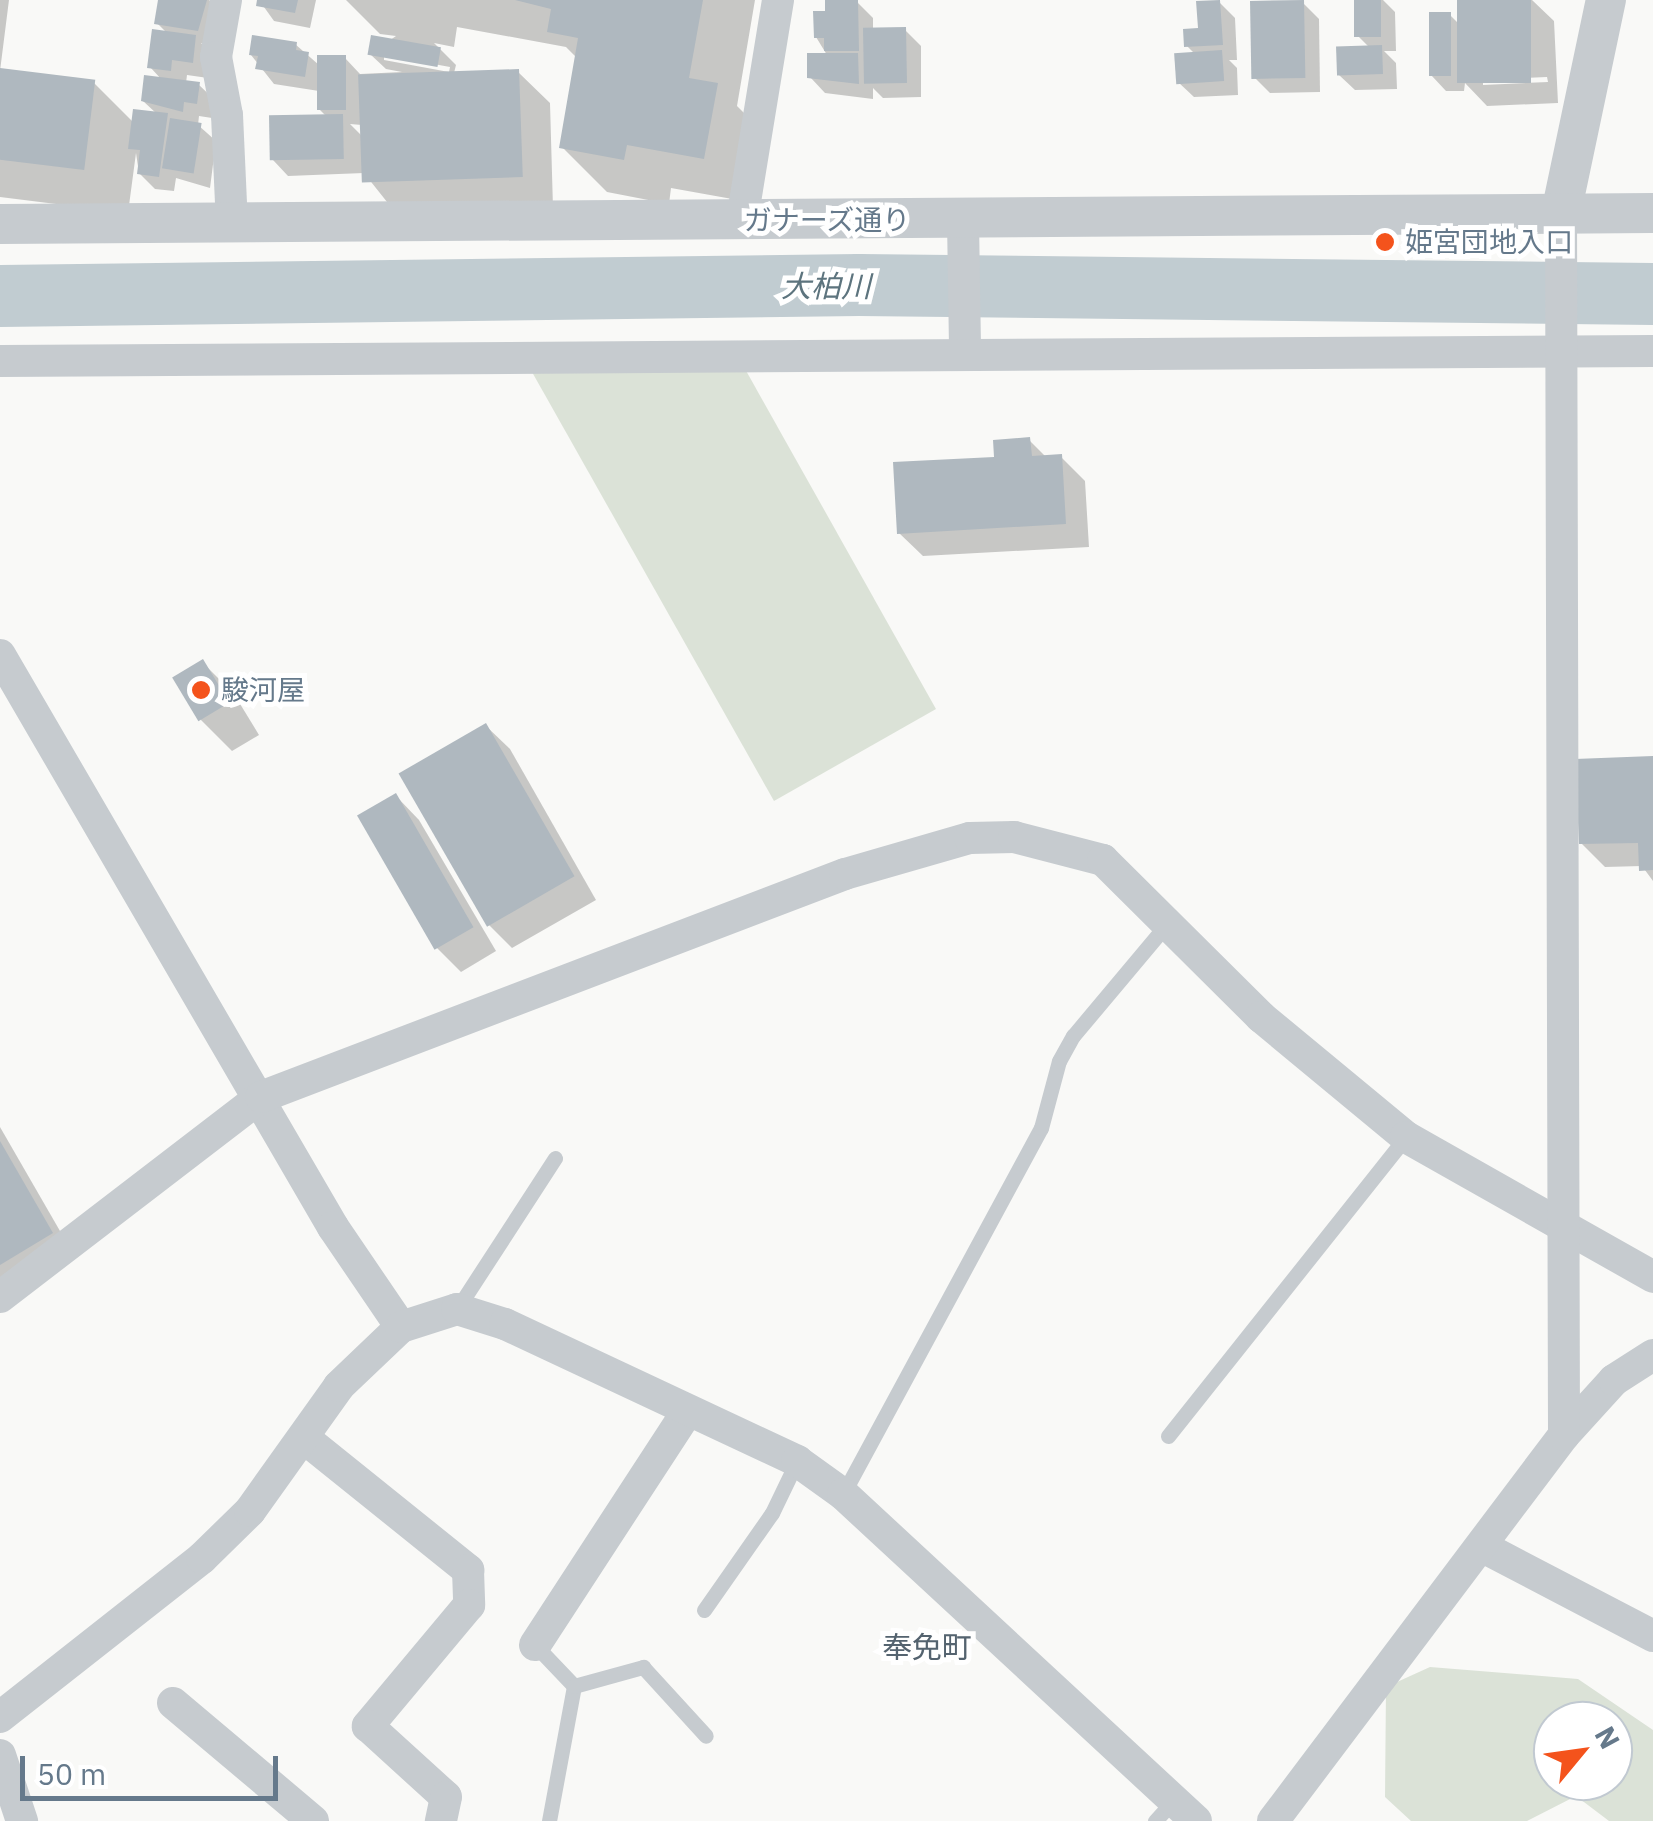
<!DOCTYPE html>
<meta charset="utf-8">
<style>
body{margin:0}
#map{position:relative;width:1653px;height:1821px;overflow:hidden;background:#f9f9f7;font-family:"IBM Plex Sans","Noto Sans JP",sans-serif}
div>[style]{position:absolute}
.green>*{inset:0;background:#dbe2d7}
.shadow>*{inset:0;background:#0003}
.river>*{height:62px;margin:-31px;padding:0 31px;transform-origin:31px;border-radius:31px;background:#c1ccd1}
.building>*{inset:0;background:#afb8bf;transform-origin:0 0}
.service>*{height:15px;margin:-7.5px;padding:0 7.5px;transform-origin:7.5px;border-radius:7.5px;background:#c6cbcf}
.minor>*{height:32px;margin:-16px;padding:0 16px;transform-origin:16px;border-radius:16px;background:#c6cbcf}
.tertiary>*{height:40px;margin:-20px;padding:0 20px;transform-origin:20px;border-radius:20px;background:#c6cbcf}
.dots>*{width:28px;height:28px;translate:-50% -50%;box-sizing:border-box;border:5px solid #fff;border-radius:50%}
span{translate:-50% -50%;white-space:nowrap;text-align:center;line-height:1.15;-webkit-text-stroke:10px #fff;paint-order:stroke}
.street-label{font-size:28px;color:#65798b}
.poi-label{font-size:28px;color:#65798b}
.left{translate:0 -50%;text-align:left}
.water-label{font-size:30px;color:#5d747e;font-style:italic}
.neighbourhood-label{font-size:30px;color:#54636f}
.north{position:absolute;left:1533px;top:1701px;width:100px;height:100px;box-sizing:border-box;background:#fff;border:2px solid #c1c9d1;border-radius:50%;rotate:61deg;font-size:28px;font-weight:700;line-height:40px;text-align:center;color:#65798b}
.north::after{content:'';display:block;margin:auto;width:35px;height:45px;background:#f4531c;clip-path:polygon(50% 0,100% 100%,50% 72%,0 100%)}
.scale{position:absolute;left:20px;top:1756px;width:258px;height:45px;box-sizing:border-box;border:5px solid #65798b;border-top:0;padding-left:12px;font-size:30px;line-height:35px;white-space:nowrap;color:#65798b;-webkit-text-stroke:8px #fff;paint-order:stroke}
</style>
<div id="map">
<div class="green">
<div style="clip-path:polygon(740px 360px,936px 709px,774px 801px,532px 372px)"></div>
<div style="clip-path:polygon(evenodd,1430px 1667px,1578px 1679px,1653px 1730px,1653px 1821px,1609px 1821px,1576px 1796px,1527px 1821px,1411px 1821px,1385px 1797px,1386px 1687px,1430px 1667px,1553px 1721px,1613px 1721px,1613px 1781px,1553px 1781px,1553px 1721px)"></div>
</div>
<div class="shadow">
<div style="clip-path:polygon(0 0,9px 0,0 71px,94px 83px,134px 123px,157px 114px,143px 101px,162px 80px,150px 67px,168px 34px,157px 23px,164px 0,209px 0,222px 13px,213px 45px,201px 43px,211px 53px,208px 78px,187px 75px,186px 83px,199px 85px,215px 100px,212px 118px,199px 116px,198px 125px,216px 141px,210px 188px,176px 178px,174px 191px,155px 189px,139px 173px,136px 153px,128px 213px,0 197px)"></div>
<div style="clip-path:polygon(259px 0,316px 0,310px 28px,274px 21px)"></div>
<div style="clip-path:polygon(evenodd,346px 0,755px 0,737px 106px,762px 131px,749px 202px,671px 188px,669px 204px,607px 192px,562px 147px,577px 58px,566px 47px,457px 27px,454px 47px,434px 43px,456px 65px,454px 73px,518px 72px,550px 103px,553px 208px,395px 212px,364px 173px,288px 176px,273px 160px,327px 117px,319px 109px,319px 91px,274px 84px,251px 55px,295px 44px,319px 65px,345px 58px,360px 74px,402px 72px,386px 69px,370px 54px,396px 36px,380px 34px,346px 0,384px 55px,450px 67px,449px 72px,384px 60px,384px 55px,346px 0,350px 124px,362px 125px,363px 137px,350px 124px)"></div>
<div style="clip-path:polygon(1357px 0,1383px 0,1395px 12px,1396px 51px,1384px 51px,1396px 63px,1397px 89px,1355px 90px,1339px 75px,1370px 48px,1358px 36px)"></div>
<div style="clip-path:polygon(evenodd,1482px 0,1532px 0,1554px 21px,1558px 103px,1487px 106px,1465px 83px,1464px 91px,1446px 91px,1431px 75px,1450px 15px,1461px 26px,1482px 0,1547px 77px,1548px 82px,1483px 85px,1483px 80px,1547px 77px)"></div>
<div style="clip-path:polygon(857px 2px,873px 18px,873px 35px,905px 30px,921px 46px,921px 97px,883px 98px,873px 88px,873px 99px,825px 93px,810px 77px,827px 55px,816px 37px,828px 13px)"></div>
<div style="clip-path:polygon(1219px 2px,1235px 18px,1237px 60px,1229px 60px,1237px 68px,1238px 95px,1194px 97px,1178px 82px,1194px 53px,1187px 46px)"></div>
<div style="clip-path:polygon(1303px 3px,1319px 19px,1320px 92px,1270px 93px,1254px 77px)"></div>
<div style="clip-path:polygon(1029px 440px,1047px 458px,1061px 457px,1085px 481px,1089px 547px,923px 556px,899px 533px)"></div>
<div style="clip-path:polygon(202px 662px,234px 694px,259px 735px,232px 751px,201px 720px)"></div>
<div style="clip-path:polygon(486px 726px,510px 749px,596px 900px,512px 948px,488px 924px)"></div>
<div style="clip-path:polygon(1653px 758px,1653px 881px,1642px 866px,1605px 867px,1581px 843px)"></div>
<div style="clip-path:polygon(396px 796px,419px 820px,496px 951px,461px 972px,437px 948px,360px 816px)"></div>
<div style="clip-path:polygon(0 1127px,75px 1257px,0 1303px)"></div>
</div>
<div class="river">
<div style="left:0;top:296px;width:859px;rotate:-0.73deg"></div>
<div style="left:859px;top:285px;width:794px;rotate:0.65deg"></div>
</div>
<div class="building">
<div style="clip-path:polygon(158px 0,207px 0,198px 31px,154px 24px)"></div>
<div style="clip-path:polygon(257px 0,298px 0,295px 13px,256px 6px)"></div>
<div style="clip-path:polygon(515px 0,703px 0,689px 78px,718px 83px,704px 159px,627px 145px,624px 160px,559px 148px,578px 38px,547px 32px,551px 9px)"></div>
<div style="clip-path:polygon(825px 0,858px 0,859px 51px,824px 51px,824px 38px,814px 38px,813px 11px,825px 11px)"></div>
<div style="clip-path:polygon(1220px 0,1223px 45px,1184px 47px,1183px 29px,1198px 28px,1196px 1px)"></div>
<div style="left:1304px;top:0;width:78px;height:54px;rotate:89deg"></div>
<div style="left:1354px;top:0;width:27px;height:37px"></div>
<div style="left:1457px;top:0;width:74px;height:83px"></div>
<div style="left:1429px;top:12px;width:22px;height:64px"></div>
<div style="left:906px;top:27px;width:56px;height:43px;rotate:89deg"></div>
<div style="clip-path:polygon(152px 29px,196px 35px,193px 63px,172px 60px,171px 71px,147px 68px)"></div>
<div style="clip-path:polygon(252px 35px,297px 42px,296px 50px,309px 52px,305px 77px,255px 69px,258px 56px,249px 55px)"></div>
<div style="left:371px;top:35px;width:71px;height:20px;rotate:10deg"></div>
<div style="left:1382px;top:45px;width:29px;height:46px;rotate:88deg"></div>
<div style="left:1222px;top:50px;width:31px;height:48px;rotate:86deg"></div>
<div style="clip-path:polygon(807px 53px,858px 53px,859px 84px,807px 78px)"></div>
<div style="left:317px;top:55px;width:29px;height:55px"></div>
<div style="left:0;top:68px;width:96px;height:91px;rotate:7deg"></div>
<div style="left:519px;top:69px;width:108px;height:161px;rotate:88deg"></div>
<div style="clip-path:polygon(144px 75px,200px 82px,197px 104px,184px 102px,183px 112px,141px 101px)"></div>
<div style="clip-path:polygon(133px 109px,168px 113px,159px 177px,137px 174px,140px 150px,128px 149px)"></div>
<div style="left:343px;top:114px;width:45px;height:74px;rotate:89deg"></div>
<div style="left:170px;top:118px;width:32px;height:51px;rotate:9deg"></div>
<div style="clip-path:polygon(1030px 437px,1032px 456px,1062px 454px,1066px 524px,897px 534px,893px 462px,994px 457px,993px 440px)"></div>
<div style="left:203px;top:659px;width:51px;height:36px;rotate:59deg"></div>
<div style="left:486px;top:723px;width:177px;height:101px;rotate:60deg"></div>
<div style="clip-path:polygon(1653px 756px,1653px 870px,1639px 871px,1638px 843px,1579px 844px,1575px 759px)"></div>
<div style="left:396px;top:793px;width:155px;height:45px;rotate:60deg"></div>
<div style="clip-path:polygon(0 1141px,53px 1233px,0 1265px)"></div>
</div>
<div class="service">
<div style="left:457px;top:1309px;width:180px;rotate:-57deg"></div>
<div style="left:1168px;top:1436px;width:382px;rotate:-51.5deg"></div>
<div style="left:843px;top:1494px;width:416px;rotate:-61.6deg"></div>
<div style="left:1041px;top:1128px;width:69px;rotate:-75deg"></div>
<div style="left:1059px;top:1061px;width:29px;rotate:-61deg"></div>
<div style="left:1073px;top:1036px;width:146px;rotate:-50deg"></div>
<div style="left:704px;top:1610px;width:118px;rotate:-55deg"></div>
<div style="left:772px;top:1513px;width:58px;rotate:-64.3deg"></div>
<div style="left:535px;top:1645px;width:57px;rotate:46.4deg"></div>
<div style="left:574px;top:1686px;width:137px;rotate:100.5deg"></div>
<div style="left:574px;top:1686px;width:72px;rotate:-15.4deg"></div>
<div style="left:643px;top:1667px;width:93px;rotate:47.6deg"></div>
<div style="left:1155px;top:1821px;width:24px;rotate:-48deg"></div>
</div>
<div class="minor">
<div style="left:226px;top:0;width:58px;rotate:100deg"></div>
<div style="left:216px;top:57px;width:59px;rotate:79.3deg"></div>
<div style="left:227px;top:115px;width:109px;rotate:87.4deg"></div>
<div style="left:742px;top:220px;width:223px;rotate:-80.7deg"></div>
<div style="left:963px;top:220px;width:134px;rotate:89.1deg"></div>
<div style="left:0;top:361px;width:1653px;rotate:-0.35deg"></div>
<div style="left:0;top:655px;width:662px;rotate:59.79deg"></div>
<div style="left:333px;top:1227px;width:121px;rotate:55.8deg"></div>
<div style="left:0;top:1297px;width:329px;rotate:-37.5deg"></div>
<div style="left:261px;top:1097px;width:625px;rotate:-20.9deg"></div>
<div style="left:845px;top:874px;width:130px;rotate:-16.1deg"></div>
<div style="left:970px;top:838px;width:44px;rotate:-1.3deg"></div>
<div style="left:1014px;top:837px;width:92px;rotate:14.5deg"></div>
<div style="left:1103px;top:860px;width:223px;rotate:44.8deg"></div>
<div style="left:1261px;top:1017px;width:188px;rotate:39.6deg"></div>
<div style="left:1406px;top:1137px;width:284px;rotate:29.5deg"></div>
<div style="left:1564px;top:1435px;width:74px;rotate:-47.7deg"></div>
<div style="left:1614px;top:1380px;width:46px;rotate:-32.7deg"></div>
<div style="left:304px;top:1438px;width:211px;rotate:38.8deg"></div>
<div style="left:468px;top:1570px;width:35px;rotate:88deg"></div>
<div style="left:469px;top:1605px;width:158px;rotate:129.9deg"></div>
<div style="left:368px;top:1726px;width:105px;rotate:42.3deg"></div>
<div style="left:446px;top:1797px;width:25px;rotate:102deg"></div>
<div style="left:1483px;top:1547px;width:192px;rotate:27.6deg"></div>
<div style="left:535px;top:1645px;width:280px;rotate:-56.9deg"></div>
<div style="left:173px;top:1703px;width:183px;rotate:40.1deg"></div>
<div style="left:0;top:1717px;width:257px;rotate:-38.2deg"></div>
<div style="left:202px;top:1558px;width:67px;rotate:-44.4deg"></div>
<div style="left:250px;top:1511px;width:153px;rotate:-54.5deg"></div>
<div style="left:339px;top:1386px;width:86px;rotate:-43.6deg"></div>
<div style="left:401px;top:1327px;width:59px;rotate:-17.8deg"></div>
<div style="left:457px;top:1309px;width:50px;rotate:17.4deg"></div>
<div style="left:505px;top:1324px;width:323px;rotate:25.1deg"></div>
<div style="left:797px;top:1461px;width:57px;rotate:35.7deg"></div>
<div style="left:843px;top:1494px;width:481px;rotate:42.8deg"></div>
<div style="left:0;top:1755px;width:70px;rotate:71.6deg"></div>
<div style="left:1273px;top:1821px;width:483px;rotate:-53deg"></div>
<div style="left:1564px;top:1435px;width:1222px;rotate:-90.14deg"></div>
</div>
<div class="tertiary">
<div style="left:1561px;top:213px;width:218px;rotate:-78.1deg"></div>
<div style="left:0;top:224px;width:1653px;rotate:-0.38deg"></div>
</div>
<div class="dots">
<div style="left:1385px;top:242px;background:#f4531c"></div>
<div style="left:201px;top:690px;background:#f4531c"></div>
</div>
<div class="street-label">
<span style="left:827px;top:220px">ガナーズ通り</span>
</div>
<div class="poi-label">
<span class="left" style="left:1405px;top:242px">姫宮団地入口</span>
<span class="left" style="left:221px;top:690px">駿河屋</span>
</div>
<div class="water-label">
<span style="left:826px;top:286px">大柏川</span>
</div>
<div class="neighbourhood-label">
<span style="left:927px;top:1647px">奉免町</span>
</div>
<div class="north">N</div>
<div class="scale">50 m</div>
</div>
